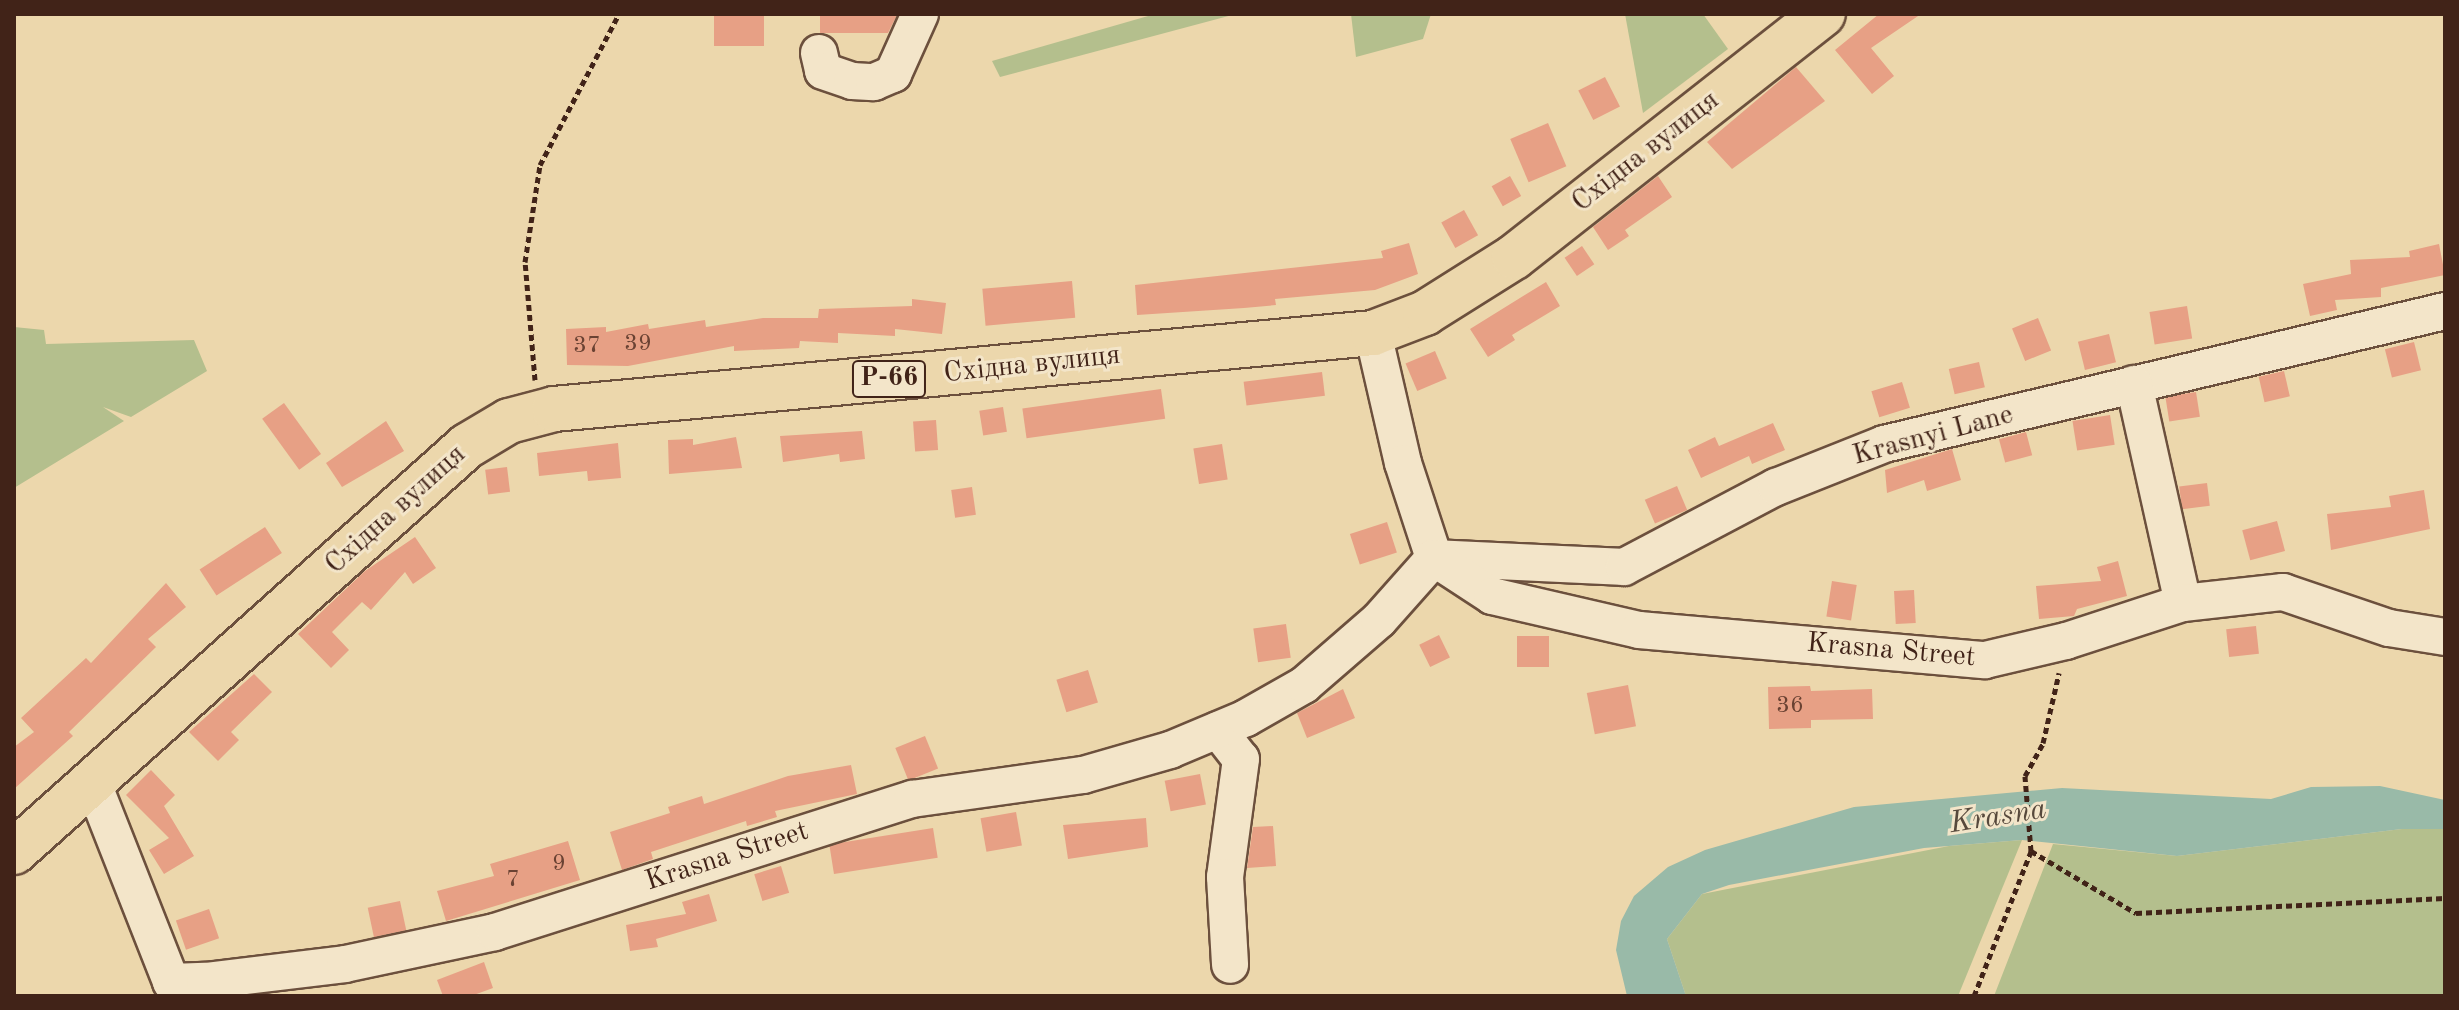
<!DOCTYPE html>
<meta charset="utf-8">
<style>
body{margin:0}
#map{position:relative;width:2459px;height:1010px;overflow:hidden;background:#ecd7ac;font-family:"Old Standard TT",serif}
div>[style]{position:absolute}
.green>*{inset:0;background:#b4bf8d}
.water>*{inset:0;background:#99baa8}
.building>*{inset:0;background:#e7a085;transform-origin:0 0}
.path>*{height:5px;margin-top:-2.5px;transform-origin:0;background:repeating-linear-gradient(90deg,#412318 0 6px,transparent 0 10px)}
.roads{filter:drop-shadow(2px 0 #6c503d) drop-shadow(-2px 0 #6c503d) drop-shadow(0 2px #6c503d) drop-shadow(0 -2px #6c503d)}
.minor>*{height:36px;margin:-18px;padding:0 18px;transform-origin:18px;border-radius:18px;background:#f3e5c9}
.major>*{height:44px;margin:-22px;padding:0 22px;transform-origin:22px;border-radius:22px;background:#ecd7ac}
span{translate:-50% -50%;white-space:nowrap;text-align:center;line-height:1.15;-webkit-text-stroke:6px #f3e5c9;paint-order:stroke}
.number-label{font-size:24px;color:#6a4233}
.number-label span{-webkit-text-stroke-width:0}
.shield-label span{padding:2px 6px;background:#f3e5c9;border:2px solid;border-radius:6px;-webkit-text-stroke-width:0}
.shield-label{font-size:26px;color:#412318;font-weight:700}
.street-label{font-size:28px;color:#412318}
.water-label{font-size:30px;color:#57493c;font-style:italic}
.frame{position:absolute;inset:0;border:16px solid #412318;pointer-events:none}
</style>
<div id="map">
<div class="green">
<div style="clip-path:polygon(1155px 14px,1236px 14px,1000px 77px,992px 61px)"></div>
<div style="clip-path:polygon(1351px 14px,1431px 14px,1423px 39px,1356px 57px)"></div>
<div style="clip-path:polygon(1625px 14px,1703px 14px,1728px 49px,1643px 113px)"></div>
<div style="clip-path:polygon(14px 327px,44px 330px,46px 344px,194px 340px,207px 371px,131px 417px,103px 407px,124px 421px,14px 488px)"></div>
<div style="clip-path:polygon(2402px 829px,2445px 829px,2445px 996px,1994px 996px,2053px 844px,2177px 856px)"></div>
<div style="clip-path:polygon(2022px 840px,1958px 996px,1686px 996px,1667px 939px,1702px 894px,1949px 846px)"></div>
</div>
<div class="water">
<div style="clip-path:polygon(2380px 786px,2445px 800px,2445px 829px,2402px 829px,2177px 856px,2022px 840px,1924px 848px,1729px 885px,1702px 894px,1667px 939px,1686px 996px,1627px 996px,1616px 950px,1621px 921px,1634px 896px,1668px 867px,1705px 850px,1854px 807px,2062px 788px,2271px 799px,2311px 787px)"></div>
</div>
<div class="building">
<div style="left:714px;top:14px;width:50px;height:32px"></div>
<div style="clip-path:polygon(820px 14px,896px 14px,896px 17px,888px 33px,820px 33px)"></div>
<div style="clip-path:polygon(1879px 14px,1921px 14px,1871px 48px,1894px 76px,1872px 94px,1835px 50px)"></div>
<div style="clip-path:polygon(1796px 67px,1825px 101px,1732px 169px,1707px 142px)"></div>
<div style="left:1605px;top:77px;width:33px;height:30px;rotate:63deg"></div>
<div style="left:1548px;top:123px;width:47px;height:41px;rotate:67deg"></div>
<div style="left:1510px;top:176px;width:23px;height:21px;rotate:61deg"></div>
<div style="clip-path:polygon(1658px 176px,1672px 197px,1625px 230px,1629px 236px,1608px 250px,1593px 227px)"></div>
<div style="left:1464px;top:210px;width:29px;height:26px;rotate:61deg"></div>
<div style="clip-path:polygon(1409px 243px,1418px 274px,1375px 290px,1275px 299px,1276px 305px,1244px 308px,1137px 315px,1135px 285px,1383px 258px,1381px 251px)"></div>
<div style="clip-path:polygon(2439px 244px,2445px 275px,2381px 288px,2381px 297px,2335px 300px,2337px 310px,2310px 316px,2303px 284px,2351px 274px,2350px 260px,2410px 257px,2409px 251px)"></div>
<div style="left:1582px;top:246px;width:22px;height:21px;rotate:56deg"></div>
<div style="left:1072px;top:281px;width:37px;height:90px;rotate:85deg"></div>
<div style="clip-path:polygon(1546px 282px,1560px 306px,1512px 335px,1515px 340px,1488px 357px,1470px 329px)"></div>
<div style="clip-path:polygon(912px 299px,946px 303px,942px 334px,895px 329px,895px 336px,838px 333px,838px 343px,800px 341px,799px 348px,734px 351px,734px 346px,628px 366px,567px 365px,566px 329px,606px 327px,606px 332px,648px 324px,649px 329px,705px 320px,706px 327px,763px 318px,818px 318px,819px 309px,912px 306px)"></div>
<div style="left:2187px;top:306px;width:33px;height:38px;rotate:81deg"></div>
<div style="left:2038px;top:318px;width:35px;height:28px;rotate:68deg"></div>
<div style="left:2109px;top:334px;width:29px;height:32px;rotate:76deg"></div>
<div style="left:2414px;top:342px;width:29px;height:30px;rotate:76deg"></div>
<div style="left:1435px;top:351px;width:30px;height:32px;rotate:67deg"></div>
<div style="left:1979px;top:362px;width:26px;height:31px;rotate:77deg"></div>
<div style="left:2284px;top:371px;width:26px;height:26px;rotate:77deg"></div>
<div style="left:1322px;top:372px;width:24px;height:79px;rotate:83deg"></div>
<div style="left:1902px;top:382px;width:27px;height:32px;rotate:73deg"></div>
<div style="left:1161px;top:389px;width:30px;height:140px;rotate:82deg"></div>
<div style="left:2196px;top:392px;width:25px;height:31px;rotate:81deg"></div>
<div style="left:284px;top:403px;width:63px;height:27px;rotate:54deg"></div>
<div style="left:1003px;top:407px;width:25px;height:24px;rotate:81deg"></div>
<div style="left:2110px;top:415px;width:30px;height:38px;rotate:81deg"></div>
<div style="left:936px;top:420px;width:30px;height:23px;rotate:86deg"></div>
<div style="clip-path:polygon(386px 421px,404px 451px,342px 487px,326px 463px)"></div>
<div style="clip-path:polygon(1773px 423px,1785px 450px,1752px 464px,1749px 456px,1701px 478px,1688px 450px,1715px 437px,1719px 446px)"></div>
<div style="clip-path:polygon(862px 431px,865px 459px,840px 462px,839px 454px,783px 462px,780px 436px)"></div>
<div style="left:2026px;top:432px;width:24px;height:28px;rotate:75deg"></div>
<div style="clip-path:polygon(736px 437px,742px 468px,669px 474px,668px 440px,693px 439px,693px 445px)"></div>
<div style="clip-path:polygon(618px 443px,621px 478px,588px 481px,587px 471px,539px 476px,537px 453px)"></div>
<div style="left:1222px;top:444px;width:36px;height:29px;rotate:81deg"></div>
<div style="clip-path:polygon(1952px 449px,1961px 480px,1927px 491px,1924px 480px,1887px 493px,1885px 470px)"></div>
<div style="left:507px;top:467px;width:25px;height:22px;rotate:83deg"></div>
<div style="left:2207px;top:483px;width:23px;height:28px;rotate:83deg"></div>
<div style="left:1677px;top:486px;width:26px;height:35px;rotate:67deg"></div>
<div style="left:972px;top:487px;width:28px;height:21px;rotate:82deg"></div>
<div style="clip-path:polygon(2424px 490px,2430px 529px,2331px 550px,2327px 514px,2391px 507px,2389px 496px)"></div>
<div style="left:2277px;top:521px;width:31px;height:36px;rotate:75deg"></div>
<div style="left:1387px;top:522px;width:32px;height:39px;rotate:72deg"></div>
<div style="left:265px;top:527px;width:31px;height:78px;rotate:57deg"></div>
<div style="clip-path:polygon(415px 537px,436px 568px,413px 584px,405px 572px,371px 610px,362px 602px,332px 632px,349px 650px,331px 668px,298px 634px,365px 571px)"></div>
<div style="clip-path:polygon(2118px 561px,2127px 596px,2077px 609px,2074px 616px,2039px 619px,2036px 586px,2101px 581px,2097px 567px)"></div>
<div style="left:1832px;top:581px;width:25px;height:36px;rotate:9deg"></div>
<div style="clip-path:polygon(166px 583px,186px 607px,148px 639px,156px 647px,69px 732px,73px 736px,14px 789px,14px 747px,34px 732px,21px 718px,86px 658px,91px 663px)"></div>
<div style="left:1914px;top:590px;width:33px;height:20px;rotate:87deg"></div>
<div style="left:1286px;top:624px;width:34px;height:33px;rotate:82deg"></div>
<div style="left:2256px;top:626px;width:28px;height:30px;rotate:84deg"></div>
<div style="left:1439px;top:635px;width:25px;height:22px;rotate:64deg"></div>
<div style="left:1517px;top:636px;width:32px;height:31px"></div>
<div style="left:1088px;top:670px;width:34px;height:33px;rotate:73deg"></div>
<div style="clip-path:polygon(254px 674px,272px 692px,231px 732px,239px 740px,218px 761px,189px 732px)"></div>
<div style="left:1628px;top:685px;width:42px;height:42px;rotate:79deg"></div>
<div style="clip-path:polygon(1810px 686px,1811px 691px,1872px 689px,1873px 719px,1811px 720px,1811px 728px,1769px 729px,1768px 687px)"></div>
<div style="clip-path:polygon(1343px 689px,1355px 718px,1307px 738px,1297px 713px)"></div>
<div style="left:925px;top:736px;width:35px;height:32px;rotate:68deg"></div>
<div style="clip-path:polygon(851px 765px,857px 794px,775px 811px,777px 817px,747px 826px,746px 821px,651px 852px,653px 859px,622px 870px,610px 832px,670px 813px,668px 807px,702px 796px,704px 804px,788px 776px)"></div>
<div style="clip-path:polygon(151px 770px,175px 795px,164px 806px,194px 856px,164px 874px,149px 850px,169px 838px,126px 795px)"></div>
<div style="left:1200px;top:774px;width:31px;height:36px;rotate:79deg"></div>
<div style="left:1016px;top:812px;width:34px;height:36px;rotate:80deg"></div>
<div style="clip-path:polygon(1146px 818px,1148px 847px,1068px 859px,1063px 825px)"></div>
<div style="clip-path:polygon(1273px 826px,1276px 866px,1247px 868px,1253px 827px)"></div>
<div style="left:933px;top:828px;width:30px;height:105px;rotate:81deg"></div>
<div style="clip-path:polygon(568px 841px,580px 880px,446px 921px,437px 891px,494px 876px,490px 864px)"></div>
<div style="left:781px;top:866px;width:28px;height:28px;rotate:73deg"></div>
<div style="clip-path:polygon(709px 894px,717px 921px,656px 939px,658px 947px,630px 951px,626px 925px,686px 914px,682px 902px)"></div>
<div style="left:400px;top:901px;width:30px;height:33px;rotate:78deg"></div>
<div style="left:209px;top:909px;width:31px;height:35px;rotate:71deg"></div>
<div style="clip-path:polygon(484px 962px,493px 988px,471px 996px,443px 996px,437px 980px)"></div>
</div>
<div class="path">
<div style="left:535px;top:380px;width:118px;rotate:-94.8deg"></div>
<div style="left:525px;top:262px;width:98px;rotate:-81.2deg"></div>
<div style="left:540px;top:165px;width:170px;rotate:-62.4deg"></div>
<div style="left:2031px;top:851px;width:122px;rotate:30.6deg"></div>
<div style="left:2136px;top:913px;width:309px;rotate:-2.8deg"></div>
<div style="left:1974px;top:996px;width:156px;rotate:-68.5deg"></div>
<div style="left:2031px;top:851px;width:75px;rotate:-94.6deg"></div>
<div style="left:2025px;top:776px;width:38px;rotate:-61deg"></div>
<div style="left:2043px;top:743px;width:72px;rotate:-77.1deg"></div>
</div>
<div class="roads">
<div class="minor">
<div style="left:819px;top:53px;width:18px;rotate:77deg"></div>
<div style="left:823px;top:71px;width:31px;rotate:19deg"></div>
<div style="left:852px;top:81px;width:22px;rotate:3deg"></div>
<div style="left:874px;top:82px;width:21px;rotate:-23deg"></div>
<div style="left:893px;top:74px;width:66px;rotate:-65.8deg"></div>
<div style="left:1373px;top:333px;width:133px;rotate:77deg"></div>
<div style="left:1403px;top:463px;width:100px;rotate:71.9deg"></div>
<div style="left:1434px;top:558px;width:190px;rotate:2.7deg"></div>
<div style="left:1624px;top:567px;width:172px;rotate:-27.8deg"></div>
<div style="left:1776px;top:487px;width:116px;rotate:-21.7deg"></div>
<div style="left:1884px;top:444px;width:577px;rotate:-13.34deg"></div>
<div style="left:2134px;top:384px;width:224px;rotate:77.4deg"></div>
<div style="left:1218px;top:730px;width:37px;rotate:52deg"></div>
<div style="left:1241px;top:759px;width:119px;rotate:97.7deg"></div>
<div style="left:1225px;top:877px;width:88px;rotate:86.7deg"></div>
<div style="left:92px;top:781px;width:216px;rotate:68.5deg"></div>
<div style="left:171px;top:982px;width:34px;rotate:-2deg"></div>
<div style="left:205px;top:981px;width:141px;rotate:-6.9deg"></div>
<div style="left:345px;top:964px;width:153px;rotate:-12deg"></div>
<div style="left:495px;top:932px;width:438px;rotate:-17.7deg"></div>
<div style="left:912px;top:799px;width:173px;rotate:-8deg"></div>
<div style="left:1083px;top:775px;width:91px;rotate:-16deg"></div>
<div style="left:1170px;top:750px;width:82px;rotate:-22.8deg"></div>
<div style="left:1246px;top:718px;width:67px;rotate:-29.6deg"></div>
<div style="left:1304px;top:685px;width:99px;rotate:-40.9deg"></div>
<div style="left:1379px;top:620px;width:83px;rotate:-48.4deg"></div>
<div style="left:1434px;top:558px;width:69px;rotate:33.2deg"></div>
<div style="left:1492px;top:596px;width:151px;rotate:13deg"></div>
<div style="left:1639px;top:630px;width:347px;rotate:5deg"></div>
<div style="left:1985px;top:660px;width:83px;rotate:-13.2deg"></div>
<div style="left:2066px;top:641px;width:123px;rotate:-18deg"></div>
<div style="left:2183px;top:603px;width:101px;rotate:-6.3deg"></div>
<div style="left:2283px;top:592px;width:112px;rotate:18.8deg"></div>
<div style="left:2389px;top:628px;width:57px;rotate:9.1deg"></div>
</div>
<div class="major">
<div style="left:14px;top:852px;width:608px;rotate:-41.87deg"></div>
<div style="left:467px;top:446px;width:49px;rotate:-30.8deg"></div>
<div style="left:509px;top:421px;width:47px;rotate:-14.9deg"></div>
<div style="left:554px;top:409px;width:823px;rotate:-5.3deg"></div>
<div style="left:1373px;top:333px;width:56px;rotate:-21deg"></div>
<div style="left:1425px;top:313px;width:105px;rotate:-32.2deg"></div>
<div style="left:1514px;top:257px;width:393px;rotate:-38.2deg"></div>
</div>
</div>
<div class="number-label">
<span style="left:638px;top:345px">39</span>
<span style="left:587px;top:347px">37</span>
<span style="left:1790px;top:707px">36</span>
<span style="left:559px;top:865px">9</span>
<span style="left:513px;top:881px">7</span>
</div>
<div class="shield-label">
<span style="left:889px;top:379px">Р-66</span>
</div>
<div class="street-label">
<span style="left:1646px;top:152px;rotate:-38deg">Східна вулиця</span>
<span style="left:1032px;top:365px;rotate:-6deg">Східна вулиця</span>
<span style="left:1933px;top:436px;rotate:-15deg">Krasnyi Lane</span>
<span style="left:396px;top:510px;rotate:-42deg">Східна вулиця</span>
<span style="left:1891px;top:651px;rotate:5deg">Krasna Street</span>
<span style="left:727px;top:857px;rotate:-18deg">Krasna Street</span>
</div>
<div class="water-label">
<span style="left:1998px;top:817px;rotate:-9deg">Krasna</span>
</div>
<div class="frame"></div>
</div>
